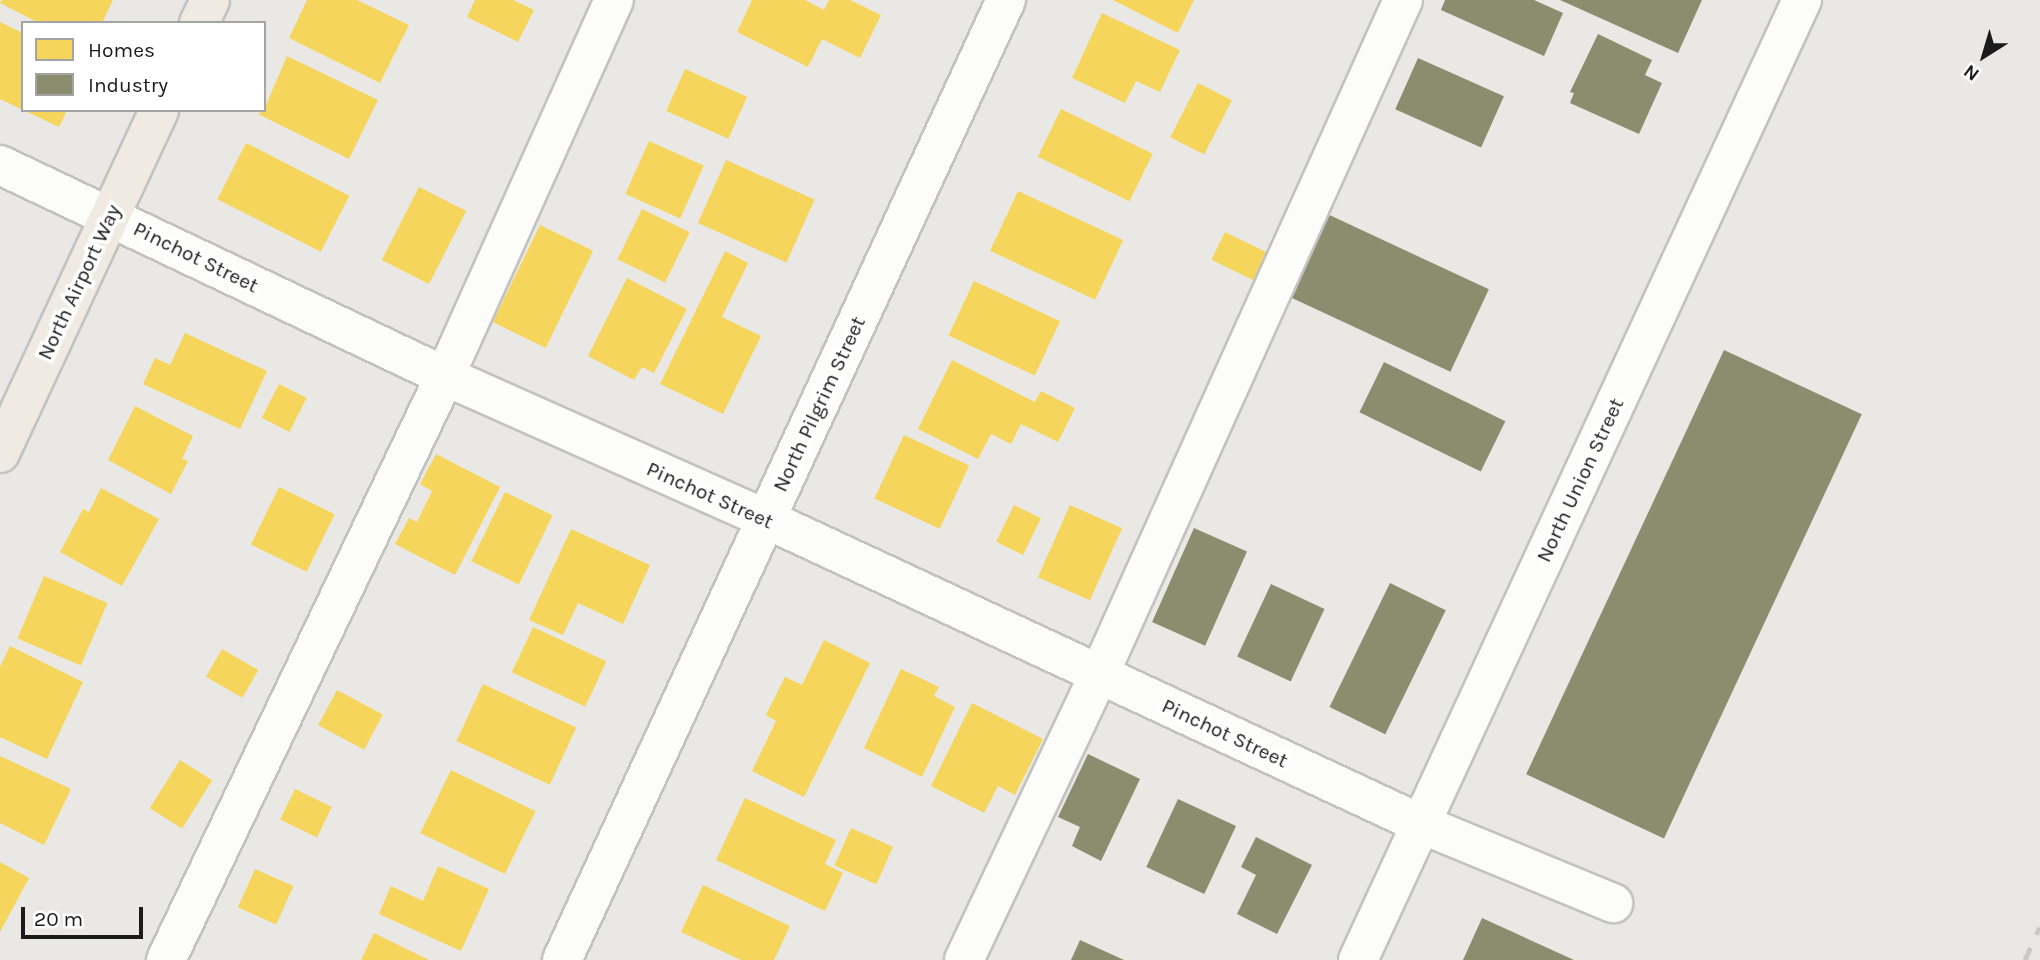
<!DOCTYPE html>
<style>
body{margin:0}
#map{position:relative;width:2040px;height:960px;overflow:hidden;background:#e9e8e4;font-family:Karla,sans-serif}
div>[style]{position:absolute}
.homes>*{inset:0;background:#f6d55c;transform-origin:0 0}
.industry>*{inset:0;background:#8c8c6e;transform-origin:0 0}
.roads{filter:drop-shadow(2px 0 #c2c2c0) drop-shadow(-2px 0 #c2c2c0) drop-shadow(0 2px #c2c2c0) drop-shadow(0 -2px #c2c2c0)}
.minor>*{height:38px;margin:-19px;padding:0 19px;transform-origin:19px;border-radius:19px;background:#fcfcfb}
.major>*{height:38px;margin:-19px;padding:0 19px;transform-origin:19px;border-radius:19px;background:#efebe3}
.rail>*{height:5px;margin-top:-2.5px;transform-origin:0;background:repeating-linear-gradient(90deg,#c9c9c8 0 14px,transparent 0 28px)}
span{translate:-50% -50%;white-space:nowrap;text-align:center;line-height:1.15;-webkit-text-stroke:7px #fff;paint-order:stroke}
.street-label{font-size:21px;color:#1b1b1b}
.legend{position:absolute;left:21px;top:21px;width:245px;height:91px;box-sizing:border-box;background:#fff;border:2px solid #a4a4a4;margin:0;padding:9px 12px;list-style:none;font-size:21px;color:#1b1b1b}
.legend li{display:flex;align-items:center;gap:14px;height:35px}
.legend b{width:35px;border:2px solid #a4a4a4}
.north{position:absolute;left:1949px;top:21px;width:70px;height:70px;-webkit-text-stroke:5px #fff;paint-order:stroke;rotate:217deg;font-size:19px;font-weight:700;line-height:28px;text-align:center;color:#1b1b1b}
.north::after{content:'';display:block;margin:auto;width:24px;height:32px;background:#1b1b1b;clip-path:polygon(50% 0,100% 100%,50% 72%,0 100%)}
.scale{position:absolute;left:21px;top:907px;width:122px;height:32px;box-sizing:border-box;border:4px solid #1b1b1b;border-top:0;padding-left:9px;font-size:21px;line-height:24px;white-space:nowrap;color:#1b1b1b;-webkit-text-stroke:5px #fff;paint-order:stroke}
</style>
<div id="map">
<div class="homes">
<div style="clip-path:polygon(2px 0,113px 0,102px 23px,39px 23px,0 3px)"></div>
<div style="clip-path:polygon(307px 0,357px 0,409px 25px,380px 83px,289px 38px)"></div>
<div style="clip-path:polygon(475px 0,513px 0,534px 10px,518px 42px,467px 17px)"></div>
<div style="clip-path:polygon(752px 0,805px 0,824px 10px,829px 0,850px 0,881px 15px,860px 58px,822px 39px,808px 67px,737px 32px)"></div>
<div style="clip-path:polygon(1113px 0,1194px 0,1178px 33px)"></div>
<div style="clip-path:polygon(1102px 13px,1180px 50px,1160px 92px,1136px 81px,1125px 103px,1072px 78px)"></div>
<div style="clip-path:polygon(0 22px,23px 33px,23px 110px,0 99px)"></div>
<div style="clip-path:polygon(287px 56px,378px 100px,349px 159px,258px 114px,264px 110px)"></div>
<div style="left:685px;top:69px;width:68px;height:46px;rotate:24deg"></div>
<div style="left:1198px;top:83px;width:38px;height:61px;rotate:27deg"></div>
<div style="left:1061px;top:109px;width:102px;height:53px;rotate:26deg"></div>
<div style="clip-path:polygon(23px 110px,67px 110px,59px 127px)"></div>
<div style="left:649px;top:141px;width:60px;height:58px;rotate:24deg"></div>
<div style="left:246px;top:143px;width:116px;height:63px;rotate:27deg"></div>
<div style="left:726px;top:160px;width:97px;height:69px;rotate:24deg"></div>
<div style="left:419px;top:187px;width:53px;height:82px;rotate:27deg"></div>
<div style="left:1018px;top:191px;width:116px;height:66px;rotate:25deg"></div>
<div style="left:642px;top:209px;width:53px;height:56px;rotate:26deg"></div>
<div style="left:540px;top:225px;width:59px;height:108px;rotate:26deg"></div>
<div style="left:1225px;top:232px;width:49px;height:31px;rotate:26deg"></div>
<div style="clip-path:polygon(725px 251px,748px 263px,722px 317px,761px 336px,723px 414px,660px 384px)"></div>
<div style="clip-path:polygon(627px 278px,687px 309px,654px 373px,642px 367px,634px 380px,588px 356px)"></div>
<div style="left:974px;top:281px;width:95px;height:60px;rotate:25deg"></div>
<div style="clip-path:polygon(185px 333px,267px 371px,240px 429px,143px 384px,155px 358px,170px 365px)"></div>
<div style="clip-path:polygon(952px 360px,1035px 402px,1041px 391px,1075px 408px,1058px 442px,1021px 424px,1011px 444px,991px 434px,978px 459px,918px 429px)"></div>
<div style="left:279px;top:384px;width:31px;height:38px;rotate:27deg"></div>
<div style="clip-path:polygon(135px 406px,193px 436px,182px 459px,188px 461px,171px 494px,108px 460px)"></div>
<div style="left:904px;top:435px;width:72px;height:70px;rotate:25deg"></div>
<div style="clip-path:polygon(436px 454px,500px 487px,455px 575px,395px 544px,409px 518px,417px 522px,432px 491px,420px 484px)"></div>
<div style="left:279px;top:487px;width:62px;height:64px;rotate:26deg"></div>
<div style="clip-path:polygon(101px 488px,159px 519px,122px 586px,60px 552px,83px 509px,89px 512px)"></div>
<div style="left:505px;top:492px;width:53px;height:77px;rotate:26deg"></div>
<div style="left:1014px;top:505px;width:30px;height:41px;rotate:26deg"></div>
<div style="left:1070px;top:505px;width:57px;height:79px;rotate:24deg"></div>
<div style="clip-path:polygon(571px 529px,650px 565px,623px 624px,578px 603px,563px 635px,529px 620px)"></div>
<div style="left:44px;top:576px;width:69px;height:68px;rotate:23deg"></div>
<div style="left:533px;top:627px;width:81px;height:50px;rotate:25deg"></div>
<div style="clip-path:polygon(824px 640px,870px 663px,804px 797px,752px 771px,776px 721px,766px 715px,785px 677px,802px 685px)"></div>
<div style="clip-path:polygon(10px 646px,83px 682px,47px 759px,0 737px,0 667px)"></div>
<div style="left:222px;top:649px;width:42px;height:32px;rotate:30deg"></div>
<div style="clip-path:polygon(901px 669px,939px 687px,934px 696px,955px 707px,922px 777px,864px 748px)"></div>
<div style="left:483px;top:684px;width:103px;height:63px;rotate:25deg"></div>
<div style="left:337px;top:690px;width:52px;height:40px;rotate:28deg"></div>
<div style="clip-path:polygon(972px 703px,1043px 739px,1015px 795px,998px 786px,984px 813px,931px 786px)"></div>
<div style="clip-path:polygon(0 756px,71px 789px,44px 845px,0 823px)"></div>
<div style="left:180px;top:760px;width:38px;height:57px;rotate:32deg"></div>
<div style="left:451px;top:770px;width:94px;height:70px;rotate:26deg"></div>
<div style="left:295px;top:789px;width:41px;height:34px;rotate:26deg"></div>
<div style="clip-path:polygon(745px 798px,836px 840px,825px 864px,843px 873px,825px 911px,716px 860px)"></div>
<div style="left:851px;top:828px;width:46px;height:41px;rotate:24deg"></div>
<div style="clip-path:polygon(0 862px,29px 878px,0 932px)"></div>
<div style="clip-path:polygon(438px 866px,489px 889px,461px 951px,379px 914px,391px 886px,423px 901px)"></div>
<div style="left:255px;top:869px;width:42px;height:42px;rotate:24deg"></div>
<div style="clip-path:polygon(703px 885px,790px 926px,774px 960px,741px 960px,681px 932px)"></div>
<div style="clip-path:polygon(374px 933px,429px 960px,361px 960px)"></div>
</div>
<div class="industry">
<div style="clip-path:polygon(1445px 0,1534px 0,1563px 13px,1544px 56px,1441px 10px)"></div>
<div style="clip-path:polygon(1560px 0,1702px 0,1678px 53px)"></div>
<div style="clip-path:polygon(1598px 34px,1652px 60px,1645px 75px,1662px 83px,1639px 134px,1570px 103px,1574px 93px,1570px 92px)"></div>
<div style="left:1418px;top:58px;width:94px;height:56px;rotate:24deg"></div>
<div style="left:1323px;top:212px;width:183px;height:91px;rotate:25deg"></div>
<div style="left:1724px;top:350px;width:152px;height:468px;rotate:25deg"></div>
<div style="left:1384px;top:362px;width:135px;height:56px;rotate:26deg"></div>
<div style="left:1194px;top:528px;width:58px;height:103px;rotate:24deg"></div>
<div style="left:1390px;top:583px;width:62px;height:138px;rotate:26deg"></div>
<div style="left:1271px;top:584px;width:59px;height:80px;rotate:25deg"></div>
<div style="clip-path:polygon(1088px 754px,1140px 779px,1101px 861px,1072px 846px,1080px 827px,1058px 817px)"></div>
<div style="left:1178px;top:799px;width:64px;height:75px;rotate:25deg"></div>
<div style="clip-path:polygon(1256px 837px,1312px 865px,1277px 934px,1237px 914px,1256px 875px,1241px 867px)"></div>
<div style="clip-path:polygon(1482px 918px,1574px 960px,1463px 960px)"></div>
<div style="clip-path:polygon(1080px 940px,1124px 960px,1071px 960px)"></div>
</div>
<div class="roads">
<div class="minor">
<div style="left:0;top:165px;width:492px;rotate:25.4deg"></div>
<div style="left:445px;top:376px;width:351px;rotate:24deg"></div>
<div style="left:766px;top:519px;width:723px;rotate:24.97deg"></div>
<div style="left:1421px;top:824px;width:208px;rotate:22.4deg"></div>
<div style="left:166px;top:960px;width:647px;rotate:-64.46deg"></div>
<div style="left:445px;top:376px;width:412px;rotate:-65.8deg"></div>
<div style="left:562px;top:960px;width:1058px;rotate:-65.18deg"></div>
<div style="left:964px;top:960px;width:315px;rotate:-64.7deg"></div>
<div style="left:1099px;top:675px;width:740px;rotate:-65.75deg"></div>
<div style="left:1358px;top:960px;width:1058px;rotate:-65.18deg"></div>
</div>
<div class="major">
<div style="left:199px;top:23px;width:25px;rotate:-64deg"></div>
<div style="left:0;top:453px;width:378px;rotate:-65.1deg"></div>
</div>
</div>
<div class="rail">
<div style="left:2025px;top:960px;width:36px;rotate:-66deg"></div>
</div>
<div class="street-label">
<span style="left:196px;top:257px;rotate:26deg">Pinchot Street</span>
<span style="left:79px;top:282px;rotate:-65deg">North Airport Way</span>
<span style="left:819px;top:404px;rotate:-65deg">North Pilgrim Street</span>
<span style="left:1580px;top:480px;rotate:-65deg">North Union Street</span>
<span style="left:710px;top:495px;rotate:24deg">Pinchot Street</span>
<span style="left:1225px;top:733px;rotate:25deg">Pinchot Street</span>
</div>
<ul class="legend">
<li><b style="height:19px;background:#f6d55c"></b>Homes</li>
<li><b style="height:19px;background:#8c8c6e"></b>Industry</li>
</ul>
<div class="north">N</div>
<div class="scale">20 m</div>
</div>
